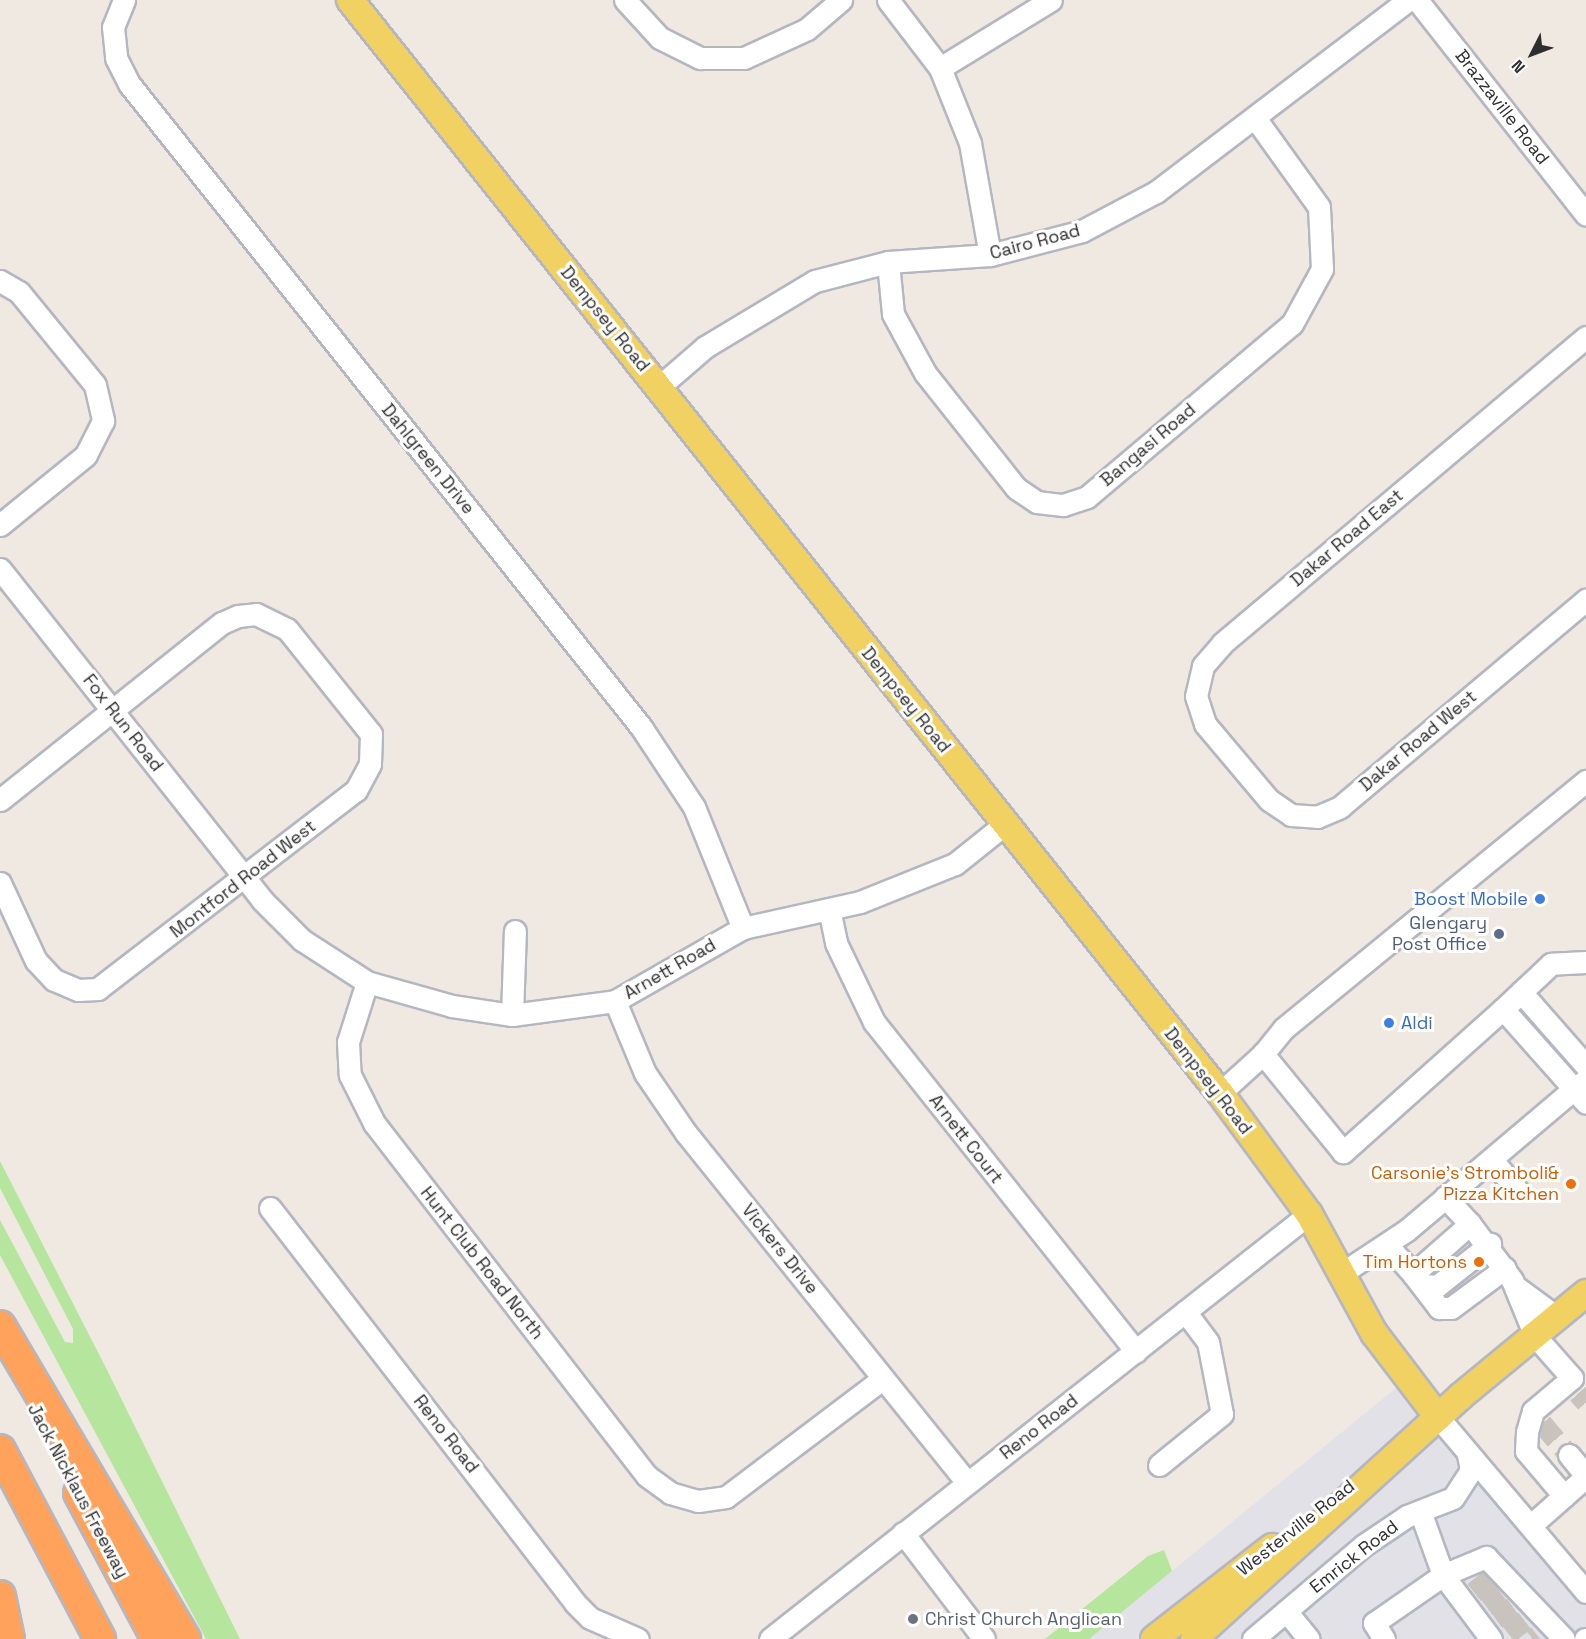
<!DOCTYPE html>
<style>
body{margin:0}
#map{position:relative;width:1586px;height:1639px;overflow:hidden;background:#efe9e1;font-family:"Space Grotesk",sans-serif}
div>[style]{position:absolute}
.industrial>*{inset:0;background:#e3e1e8}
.green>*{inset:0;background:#b6e59e}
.minor-tunnel>*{height:21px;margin-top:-10.5px;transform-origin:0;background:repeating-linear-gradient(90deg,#c8c4bd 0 21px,transparent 0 31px)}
.roads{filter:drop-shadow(2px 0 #b4b7c1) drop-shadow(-2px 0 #b4b7c1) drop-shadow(0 2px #b4b7c1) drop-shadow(0 -2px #b4b7c1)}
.minor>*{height:21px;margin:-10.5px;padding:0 10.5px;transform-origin:10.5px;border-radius:10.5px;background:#fff}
.major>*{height:26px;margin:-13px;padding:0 13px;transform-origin:13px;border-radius:13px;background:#f2d163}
.highway>*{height:30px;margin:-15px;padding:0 15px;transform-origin:15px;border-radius:15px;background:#ffa35c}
.dots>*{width:16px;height:16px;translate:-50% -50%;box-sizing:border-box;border:3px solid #fff;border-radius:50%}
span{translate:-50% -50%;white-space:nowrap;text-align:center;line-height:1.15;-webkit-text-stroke:6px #fff;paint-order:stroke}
.street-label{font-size:18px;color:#2e2e2e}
.shop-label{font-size:18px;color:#366cbe}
.right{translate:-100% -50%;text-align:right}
.left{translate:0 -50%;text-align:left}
.service-label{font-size:18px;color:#4e5e75}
.food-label{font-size:18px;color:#c56008}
.worship-label{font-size:18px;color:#5b616d}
.north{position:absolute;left:1502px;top:24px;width:60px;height:60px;-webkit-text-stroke:4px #fff;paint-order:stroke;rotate:228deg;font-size:16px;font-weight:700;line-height:24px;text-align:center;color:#2e2e2e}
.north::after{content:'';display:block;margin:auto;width:21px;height:27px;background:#2e2e2e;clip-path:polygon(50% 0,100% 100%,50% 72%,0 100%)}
</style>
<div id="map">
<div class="industrial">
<div style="clip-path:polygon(1413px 1374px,1586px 1583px,1586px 1639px,1089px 1639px)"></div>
</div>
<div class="green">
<div style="clip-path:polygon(0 1161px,105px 1366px,240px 1639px,206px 1639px,0 1255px,0 1220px,65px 1342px,73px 1343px,73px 1329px,0 1188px)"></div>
<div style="clip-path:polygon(1164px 1550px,1172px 1571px,1089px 1639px,1045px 1639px,1148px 1556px)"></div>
</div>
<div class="minor-tunnel">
<div style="left:1578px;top:1393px;width:12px;rotate:48deg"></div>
<div style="left:1542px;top:1423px;width:42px;rotate:49.8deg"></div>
<div style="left:1474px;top:1592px;width:21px;rotate:-39deg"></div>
<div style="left:1486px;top:1606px;width:20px;rotate:-37deg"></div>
<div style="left:1496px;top:1619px;width:21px;rotate:-35deg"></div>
<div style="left:1508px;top:1633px;width:21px;rotate:-37deg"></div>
<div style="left:1533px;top:1639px;width:6px;rotate:-39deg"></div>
</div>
<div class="roads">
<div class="minor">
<div style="left:124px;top:0;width:29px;rotate:112deg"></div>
<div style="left:113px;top:27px;width:31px;rotate:84deg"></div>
<div style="left:116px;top:58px;width:30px;rotate:63deg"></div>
<div style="left:130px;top:85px;width:821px;rotate:51.48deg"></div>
<div style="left:641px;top:727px;width:96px;rotate:56.5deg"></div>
<div style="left:694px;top:807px;width:131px;rotate:68deg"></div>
<div style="left:625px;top:0;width:52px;rotate:47.4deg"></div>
<div style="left:660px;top:38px;width:45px;rotate:26.6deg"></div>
<div style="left:700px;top:58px;width:44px"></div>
<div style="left:744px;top:58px;width:69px;rotate:-24.7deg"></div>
<div style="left:807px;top:29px;width:45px;rotate:-40.5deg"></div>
<div style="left:888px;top:0;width:86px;rotate:52.6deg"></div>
<div style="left:940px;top:68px;width:81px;rotate:68.2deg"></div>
<div style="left:970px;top:143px;width:114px;rotate:79.9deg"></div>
<div style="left:1417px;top:0;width:273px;rotate:51.8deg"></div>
<div style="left:940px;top:68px;width:130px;rotate:-31.5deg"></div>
<div style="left:888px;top:262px;width:52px;rotate:84.5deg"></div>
<div style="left:893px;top:314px;width:67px;rotate:61.5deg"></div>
<div style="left:925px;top:373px;width:147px;rotate:51.6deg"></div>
<div style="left:1016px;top:488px;width:25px;rotate:34deg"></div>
<div style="left:1037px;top:502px;width:26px;rotate:7deg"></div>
<div style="left:1063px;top:505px;width:25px;rotate:-18deg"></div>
<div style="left:1087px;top:497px;width:268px;rotate:-40.2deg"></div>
<div style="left:1292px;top:324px;width:63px;rotate:-61.4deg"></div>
<div style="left:1322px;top:269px;width:62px;rotate:-92.8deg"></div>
<div style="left:1319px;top:207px;width:110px;rotate:-125.7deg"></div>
<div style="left:0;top:281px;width:22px;rotate:30deg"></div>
<div style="left:19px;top:292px;width:120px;rotate:50.7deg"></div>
<div style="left:95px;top:385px;width:37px;rotate:77deg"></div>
<div style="left:103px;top:421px;width:38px;rotate:117deg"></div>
<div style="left:86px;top:455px;width:111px;rotate:140.9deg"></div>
<div style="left:1586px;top:337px;width:476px;rotate:139.9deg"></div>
<div style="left:1222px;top:644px;width:29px;rotate:131deg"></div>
<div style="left:1203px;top:666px;width:31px;rotate:103deg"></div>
<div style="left:1196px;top:696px;width:29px;rotate:72deg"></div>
<div style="left:1205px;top:724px;width:99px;rotate:49.9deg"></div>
<div style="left:1269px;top:800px;width:27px;rotate:34deg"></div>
<div style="left:1291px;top:815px;width:26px;rotate:4deg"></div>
<div style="left:1317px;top:817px;width:25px;rotate:-23deg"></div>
<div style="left:1340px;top:807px;width:322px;rotate:-40.1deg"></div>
<div style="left:660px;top:386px;width:60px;rotate:-40.9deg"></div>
<div style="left:705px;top:347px;width:128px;rotate:-31deg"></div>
<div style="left:815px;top:281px;width:75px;rotate:-14.6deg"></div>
<div style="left:888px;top:262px;width:102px;rotate:-3.9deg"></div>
<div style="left:990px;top:255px;width:95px;rotate:-14.6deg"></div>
<div style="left:1082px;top:231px;width:84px;rotate:-27.8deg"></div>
<div style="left:1156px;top:192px;width:317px;rotate:-37.3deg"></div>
<div style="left:0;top:569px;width:422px;rotate:51.6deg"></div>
<div style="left:262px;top:900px;width:57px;rotate:45deg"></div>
<div style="left:302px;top:940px;width:77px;rotate:32.9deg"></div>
<div style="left:367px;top:982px;width:88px;rotate:15.8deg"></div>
<div style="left:452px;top:1006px;width:61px;rotate:8.5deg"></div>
<div style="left:512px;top:1015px;width:104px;rotate:-7.7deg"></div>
<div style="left:615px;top:1001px;width:147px;rotate:-29.7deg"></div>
<div style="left:743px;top:928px;width:120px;rotate:-12.5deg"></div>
<div style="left:860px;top:902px;width:102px;rotate:-21.8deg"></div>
<div style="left:955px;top:864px;width:64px;rotate:-38.7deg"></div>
<div style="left:0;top:800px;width:284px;rotate:-38.6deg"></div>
<div style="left:222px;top:623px;width:17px;rotate:-24deg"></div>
<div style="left:238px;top:616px;width:18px;rotate:-6deg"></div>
<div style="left:256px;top:614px;width:34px;rotate:26deg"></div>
<div style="left:287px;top:629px;width:134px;rotate:51.3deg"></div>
<div style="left:371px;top:734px;width:30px;rotate:92deg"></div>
<div style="left:370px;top:764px;width:30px;rotate:118deg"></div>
<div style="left:356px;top:790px;width:326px;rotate:142.4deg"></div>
<div style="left:98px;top:989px;width:20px;rotate:177deg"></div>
<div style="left:78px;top:990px;width:26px;rotate:-157deg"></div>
<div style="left:54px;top:980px;width:26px;rotate:-133deg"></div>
<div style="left:36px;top:961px;width:86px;rotate:-114.8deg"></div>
<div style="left:829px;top:909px;width:35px;rotate:78deg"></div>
<div style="left:836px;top:943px;width:88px;rotate:64.3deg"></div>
<div style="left:874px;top:1022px;width:421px;rotate:51.5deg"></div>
<div style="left:1586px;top:962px;width:35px;rotate:177deg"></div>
<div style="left:1551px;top:964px;width:66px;rotate:136.8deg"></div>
<div style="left:1503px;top:1009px;width:107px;rotate:48.4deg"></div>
<div style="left:1574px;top:1089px;width:15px;rotate:-37deg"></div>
<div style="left:367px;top:982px;width:63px;rotate:107.6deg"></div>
<div style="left:348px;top:1042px;width:33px;rotate:87deg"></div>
<div style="left:350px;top:1075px;width:54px;rotate:63.4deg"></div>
<div style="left:374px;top:1123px;width:446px;rotate:52.3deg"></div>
<div style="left:647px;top:1476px;width:29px;rotate:36deg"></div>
<div style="left:670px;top:1493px;width:29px;rotate:16deg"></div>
<div style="left:698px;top:1501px;width:28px;rotate:-8deg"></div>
<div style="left:726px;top:1497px;width:196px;rotate:-37.1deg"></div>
<div style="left:1521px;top:992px;width:98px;rotate:48.7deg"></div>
<div style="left:615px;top:1001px;width:78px;rotate:67.4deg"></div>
<div style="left:645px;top:1073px;width:73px;rotate:55.7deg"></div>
<div style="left:686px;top:1133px;width:449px;rotate:51.2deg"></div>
<div style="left:1503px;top:1009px;width:215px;rotate:138.2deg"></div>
<div style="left:1343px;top:1152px;width:127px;rotate:-129.2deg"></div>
<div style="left:1263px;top:1054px;width:32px;rotate:-51deg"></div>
<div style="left:1283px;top:1029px;width:392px;rotate:-39.3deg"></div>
<div style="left:512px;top:1015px;width:84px;rotate:-88deg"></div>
<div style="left:1220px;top:1093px;width:58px;rotate:-42.2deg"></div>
<div style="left:1492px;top:1160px;width:38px;rotate:50deg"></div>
<div style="left:1445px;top:1197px;width:37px;rotate:47deg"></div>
<div style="left:270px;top:1208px;width:499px;rotate:52.3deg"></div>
<div style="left:575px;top:1603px;width:21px;rotate:45deg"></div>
<div style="left:590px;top:1618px;width:52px;rotate:23.6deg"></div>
<div style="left:1387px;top:1245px;width:39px;rotate:48deg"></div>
<div style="left:1413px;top:1274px;width:76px;rotate:-41.3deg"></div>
<div style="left:1470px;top:1224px;width:70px;rotate:53.1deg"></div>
<div style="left:1512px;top:1280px;width:61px;rotate:67.7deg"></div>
<div style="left:1535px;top:1336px;width:56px;rotate:48.6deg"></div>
<div style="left:1572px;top:1378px;width:51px;rotate:139.8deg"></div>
<div style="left:1533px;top:1411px;width:22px;rotate:106deg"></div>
<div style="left:1527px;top:1432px;width:19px;rotate:93deg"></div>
<div style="left:1526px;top:1451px;width:59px;rotate:49.8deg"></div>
<div style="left:1564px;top:1496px;width:45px;rotate:138.6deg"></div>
<div style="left:1342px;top:1273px;width:78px;rotate:-33.5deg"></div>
<div style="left:1407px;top:1230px;width:219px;rotate:-40.2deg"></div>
<div style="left:1574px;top:1089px;width:18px;rotate:49deg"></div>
<div style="left:1413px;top:1274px;width:43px;rotate:52.6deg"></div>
<div style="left:1439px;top:1308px;width:12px"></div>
<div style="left:1451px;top:1308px;width:67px;rotate:-36.5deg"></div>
<div style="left:1422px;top:1285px;width:15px;rotate:4deg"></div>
<div style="left:1437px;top:1286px;width:68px;rotate:-38.4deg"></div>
<div style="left:1516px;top:1287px;width:51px;rotate:36.2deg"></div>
<div style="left:1438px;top:1417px;width:229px;rotate:49.8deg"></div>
<div style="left:1569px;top:1455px;width:27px;rotate:51deg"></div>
<div style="left:1159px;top:1465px;width:81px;rotate:-39deg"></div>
<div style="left:1222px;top:1414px;width:73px;rotate:-101deg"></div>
<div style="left:1208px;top:1342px;width:38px;rotate:-127deg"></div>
<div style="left:1564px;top:1496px;width:29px;rotate:-41deg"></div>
<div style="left:903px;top:1533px;width:133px;rotate:52.6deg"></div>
<div style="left:1286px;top:1611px;width:36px;rotate:51deg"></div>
<div style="left:770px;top:1639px;width:686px;rotate:-38.26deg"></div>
<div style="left:1253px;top:1639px;width:145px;rotate:-40.3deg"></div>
<div style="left:1364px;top:1545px;width:52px;rotate:-34deg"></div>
<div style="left:1407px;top:1516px;width:49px;rotate:-21.4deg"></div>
<div style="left:1453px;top:1498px;width:33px;rotate:-57deg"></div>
<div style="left:1471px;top:1470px;width:16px;rotate:-101deg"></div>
<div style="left:1384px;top:1639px;width:19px;rotate:-122deg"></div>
<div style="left:1374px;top:1623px;width:84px;rotate:-34.8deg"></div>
<div style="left:1443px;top:1575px;width:68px;rotate:-109.8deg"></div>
<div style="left:1491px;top:1639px;width:80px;rotate:-126.9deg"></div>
<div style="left:1443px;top:1575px;width:47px;rotate:-22.7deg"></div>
<div style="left:1486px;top:1557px;width:113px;rotate:46.4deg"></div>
<div style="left:1585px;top:1639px;width:1px"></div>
</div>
<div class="major">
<div style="left:350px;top:0;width:1397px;rotate:51.48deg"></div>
<div style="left:1220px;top:1093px;width:150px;rotate:53.7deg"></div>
<div style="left:1309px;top:1214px;width:136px;rotate:61.4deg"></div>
<div style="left:1374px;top:1333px;width:106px;rotate:52.7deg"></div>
<div style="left:1154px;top:1639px;width:150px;rotate:-37.9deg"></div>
<div style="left:1194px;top:1639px;width:361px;rotate:-42.3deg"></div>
<div style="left:1461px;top:1396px;width:162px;rotate:-39.5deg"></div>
</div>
<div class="highway">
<div style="left:0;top:1326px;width:364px;rotate:59.4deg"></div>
<div style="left:0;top:1450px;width:214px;rotate:62.1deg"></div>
<div style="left:79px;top:1493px;width:166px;rotate:61.9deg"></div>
<div style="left:0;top:1596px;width:44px;rotate:78.2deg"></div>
</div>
</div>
<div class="dots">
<div style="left:1540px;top:899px;background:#3f7fe0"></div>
<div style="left:1499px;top:934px;background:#5c6f8a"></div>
<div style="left:1389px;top:1023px;background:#3f7fe0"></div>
<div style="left:1571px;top:1184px;background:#e8710a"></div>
<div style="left:1479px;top:1262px;background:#e8710a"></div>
<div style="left:913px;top:1619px;background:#6b7280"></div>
</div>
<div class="street-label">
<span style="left:1502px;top:107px;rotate:52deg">Brazzaville Road</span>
<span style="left:1035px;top:242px;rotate:-15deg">Cairo Road</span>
<span style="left:605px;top:319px;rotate:51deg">Dempsey Road</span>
<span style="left:1148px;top:445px;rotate:-40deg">Bangasi Road</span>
<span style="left:428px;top:459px;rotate:51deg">Dahlgreen Drive</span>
<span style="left:1347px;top:538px;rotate:-40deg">Dakar Road East</span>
<span style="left:906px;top:700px;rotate:51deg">Dempsey Road</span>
<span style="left:123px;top:723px;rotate:52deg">Fox Run Road</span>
<span style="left:1418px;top:741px;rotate:-40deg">Dakar Road West</span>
<span style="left:243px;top:879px;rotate:-38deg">Montford Road West</span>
<span style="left:670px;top:969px;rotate:-30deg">Arnett Road</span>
<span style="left:1208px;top:1081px;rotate:52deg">Dempsey Road</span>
<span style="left:966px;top:1139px;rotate:52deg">Arnett Court</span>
<span style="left:780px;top:1249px;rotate:51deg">Vickers Drive</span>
<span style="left:482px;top:1263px;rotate:52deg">Hunt Club Road North</span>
<span style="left:1039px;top:1427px;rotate:-38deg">Reno Road</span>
<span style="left:446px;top:1434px;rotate:52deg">Reno Road</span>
<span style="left:78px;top:1491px;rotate:62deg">Jack Nicklaus Freeway</span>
<span style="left:1296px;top:1528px;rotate:-38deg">Westerville Road</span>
<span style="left:1354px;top:1557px;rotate:-38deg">Emrick Road</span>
</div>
<div class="shop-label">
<span class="right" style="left:1528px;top:899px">Boost Mobile</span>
<span class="left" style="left:1401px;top:1023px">Aldi</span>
</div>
<div class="service-label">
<span class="right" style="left:1487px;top:934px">Glengary<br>Post Office</span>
</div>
<div class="food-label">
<span class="right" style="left:1559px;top:1184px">Carsonie's Stromboli&amp;<br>Pizza Kitchen</span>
<span class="right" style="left:1467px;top:1262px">Tim Hortons</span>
</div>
<div class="worship-label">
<span class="left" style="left:925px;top:1619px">Christ Church Anglican</span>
</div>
<div class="north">N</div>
</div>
